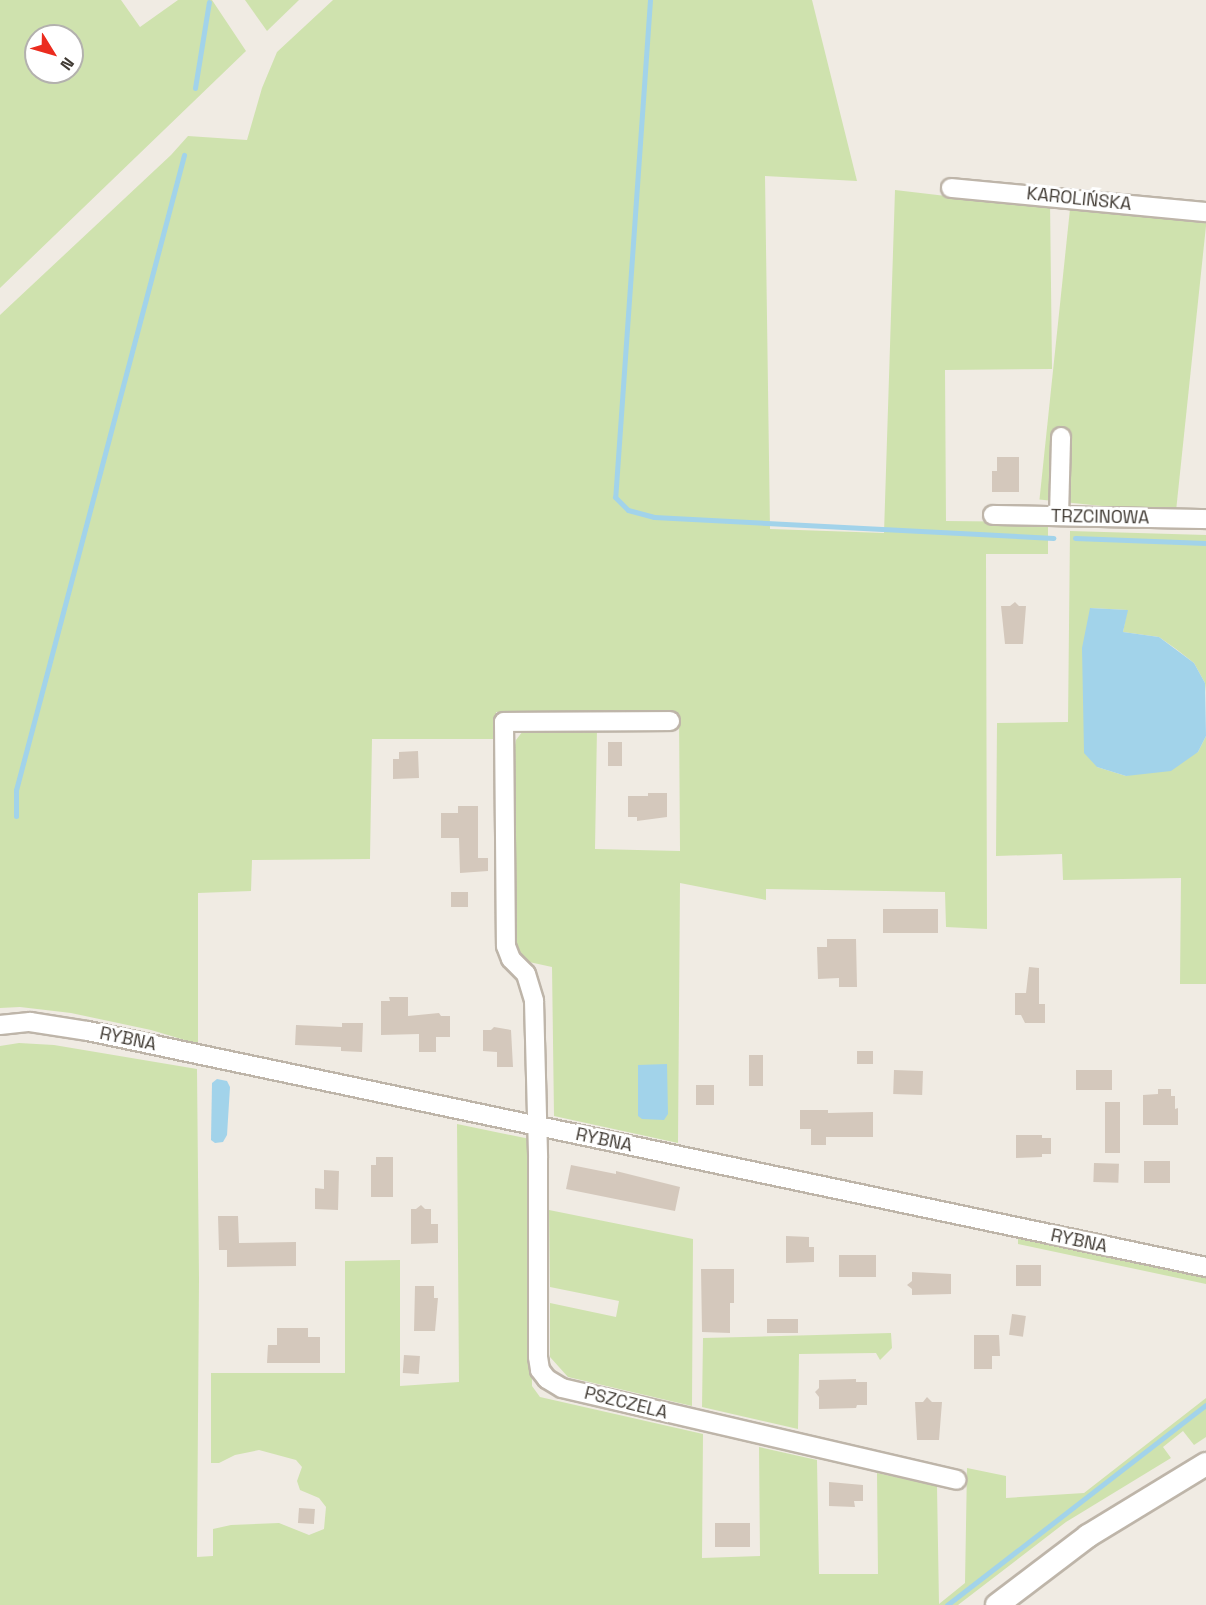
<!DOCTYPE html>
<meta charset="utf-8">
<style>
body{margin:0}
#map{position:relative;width:1206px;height:1605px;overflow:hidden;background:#f0ebe3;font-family:"Space Grotesk",sans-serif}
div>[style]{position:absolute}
.green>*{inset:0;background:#cfe2ae;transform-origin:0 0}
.water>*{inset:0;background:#a2d3ea}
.stream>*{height:5px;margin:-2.5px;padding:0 2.5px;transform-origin:2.5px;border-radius:2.5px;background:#a2d3ea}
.building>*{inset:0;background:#d4c8bc;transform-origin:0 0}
.roads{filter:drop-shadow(2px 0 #beb5a9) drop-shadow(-2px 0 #beb5a9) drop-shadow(0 2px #beb5a9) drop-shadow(0 -2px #beb5a9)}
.minor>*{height:18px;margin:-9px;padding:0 9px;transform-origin:9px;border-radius:9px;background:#fff}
.tertiary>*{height:22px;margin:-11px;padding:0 11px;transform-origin:11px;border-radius:11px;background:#fff}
span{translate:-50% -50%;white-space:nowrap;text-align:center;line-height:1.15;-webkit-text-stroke:6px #fff;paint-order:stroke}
.street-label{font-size:18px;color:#413b34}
.north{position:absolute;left:24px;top:24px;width:60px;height:60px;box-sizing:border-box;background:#fff;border:2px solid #b3b1ae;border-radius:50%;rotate:127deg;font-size:16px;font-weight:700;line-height:24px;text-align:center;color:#413b34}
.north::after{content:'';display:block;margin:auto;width:21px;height:27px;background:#eb2c1f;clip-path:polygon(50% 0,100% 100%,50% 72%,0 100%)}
</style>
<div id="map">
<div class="green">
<div style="clip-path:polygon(evenodd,0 0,121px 0,140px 27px,178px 0,212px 0,246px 51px,0 288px,0 0,36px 36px,72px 36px,72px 72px,36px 72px,36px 36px)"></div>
<div style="clip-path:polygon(245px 0,299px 0,267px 31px)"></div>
<div style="clip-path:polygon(333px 0,812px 0,857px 181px,765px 176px,770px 529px,884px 533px,895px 190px,946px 196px,1050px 200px,1052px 369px,945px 370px,946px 521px,1048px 522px,1048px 554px,986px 554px,987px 929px,946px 927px,945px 892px,766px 889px,766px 900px,680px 883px,678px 1143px,554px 1116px,552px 967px,520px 960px,513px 951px,512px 896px,514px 751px,516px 740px,526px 727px,597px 728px,595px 849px,680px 851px,679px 715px,496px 712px,496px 739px,372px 739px,370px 859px,252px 860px,251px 891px,198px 893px,198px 1044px,151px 1030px,71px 1013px,20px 1007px,0 1008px,0 315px,171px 155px,188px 136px,247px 140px,262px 88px,277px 52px)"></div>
<div style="left:1070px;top:209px;width:137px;height:292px;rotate:6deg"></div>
<div style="clip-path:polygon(1070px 531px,1206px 535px,1206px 692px,1205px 683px,1194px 663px,1176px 649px,1159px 637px,1123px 632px,1127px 610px,1090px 608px,1097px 767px,1126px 776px,1198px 752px,1206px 736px,1206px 984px,1180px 984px,1181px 878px,1063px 880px,1062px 854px,996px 856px,997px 723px,1068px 722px)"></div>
<div style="clip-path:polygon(19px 1043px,54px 1045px,197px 1069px,199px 1279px,197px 1557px,213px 1556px,213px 1529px,231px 1525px,279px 1523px,309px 1535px,324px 1529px,326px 1507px,319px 1498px,300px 1490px,297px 1481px,302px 1467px,296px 1460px,259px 1450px,235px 1455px,219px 1463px,211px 1463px,211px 1373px,345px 1373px,345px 1261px,400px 1260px,400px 1386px,459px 1382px,457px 1124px,530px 1139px,532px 1386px,540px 1397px,703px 1434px,702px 1558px,760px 1556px,759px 1447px,817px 1460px,819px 1574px,878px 1574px,877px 1473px,937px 1486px,939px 1604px,965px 1583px,967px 1468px,1006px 1476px,1006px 1498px,1084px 1493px,1206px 1398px,1206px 1437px,1194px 1445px,1183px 1431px,1163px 1447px,1171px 1458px,1066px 1522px,958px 1605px,0 1605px,0 1046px)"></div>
<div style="clip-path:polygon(549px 1210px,693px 1239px,692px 1406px,568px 1377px,550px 1357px,550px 1303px,616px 1317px,619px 1301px,550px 1287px)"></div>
<div style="clip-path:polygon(1023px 1237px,1206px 1275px,1206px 1284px,1018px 1244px,1018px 1238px)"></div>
<div style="clip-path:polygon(891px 1333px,892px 1348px,880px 1360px,876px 1353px,799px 1354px,798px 1429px,702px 1407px,703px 1338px)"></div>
</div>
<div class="water">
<div style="clip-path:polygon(1090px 608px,1128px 610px,1123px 632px,1159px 637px,1194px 663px,1205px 683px,1206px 736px,1198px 752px,1171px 771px,1126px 776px,1097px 767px,1084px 753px,1082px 648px)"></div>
<div style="clip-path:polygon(667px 1064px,668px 1114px,664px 1120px,642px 1119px,638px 1116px,638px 1065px)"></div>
<div style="clip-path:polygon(217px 1079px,227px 1081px,230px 1087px,227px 1135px,223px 1142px,215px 1143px,211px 1140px,212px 1083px)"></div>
</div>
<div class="stream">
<div style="left:650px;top:0;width:498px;rotate:94deg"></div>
<div style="left:615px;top:497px;width:18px;rotate:45deg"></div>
<div style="left:628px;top:510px;width:27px;rotate:15deg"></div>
<div style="left:654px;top:517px;width:400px;rotate:3deg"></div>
<div style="left:195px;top:88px;width:87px;rotate:-80.8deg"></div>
<div style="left:1075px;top:538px;width:131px;rotate:2.2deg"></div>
<div style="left:16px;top:816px;width:26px;rotate:-90deg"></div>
<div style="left:16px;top:790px;width:657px;rotate:-75.18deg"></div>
<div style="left:947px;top:1605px;width:327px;rotate:-37.7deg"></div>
</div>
<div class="building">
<div style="clip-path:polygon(997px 457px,1019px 457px,1019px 492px,992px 492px,992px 471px,997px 471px)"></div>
<div style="clip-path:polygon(1015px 602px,1019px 606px,1026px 606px,1023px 644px,1005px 644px,1001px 606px,1010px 606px)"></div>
<div style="left:608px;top:742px;width:14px;height:24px"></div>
<div style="clip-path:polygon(418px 751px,419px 778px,393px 779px,393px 759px,399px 759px,399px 752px)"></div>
<div style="clip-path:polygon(648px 793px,667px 793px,667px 817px,637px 821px,637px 817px,628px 817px,628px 796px,648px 796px)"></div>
<div style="clip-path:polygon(458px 806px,478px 806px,478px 858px,488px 858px,488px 871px,460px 873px,459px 838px,441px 838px,441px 813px,458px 813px)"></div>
<div style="left:451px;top:892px;width:17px;height:15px"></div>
<div style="left:883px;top:909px;width:55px;height:24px"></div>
<div style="clip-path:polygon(827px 939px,856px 939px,857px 987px,839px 987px,839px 978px,818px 979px,817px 947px,827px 947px)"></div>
<div style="clip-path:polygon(1029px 967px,1039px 968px,1039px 1004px,1045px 1004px,1045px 1023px,1025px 1023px,1021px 1015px,1015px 1015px,1015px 993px,1026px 993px)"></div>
<div style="clip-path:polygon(389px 997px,408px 997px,408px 1016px,439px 1013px,441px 1016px,450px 1016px,450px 1037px,436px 1037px,436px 1052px,419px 1052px,419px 1034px,381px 1035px,381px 1001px,390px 1001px)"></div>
<div style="clip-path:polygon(342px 1023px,363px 1023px,362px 1052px,341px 1051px,341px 1047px,295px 1045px,296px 1025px,342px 1027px)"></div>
<div style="clip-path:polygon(494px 1027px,511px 1030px,513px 1067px,497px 1067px,497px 1052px,483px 1051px,483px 1030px,491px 1030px)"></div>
<div style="left:857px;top:1051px;width:16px;height:13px"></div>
<div style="left:749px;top:1055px;width:14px;height:31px"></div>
<div style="left:894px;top:1070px;width:29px;height:24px;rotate:2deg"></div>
<div style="left:1112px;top:1070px;width:20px;height:36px;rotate:90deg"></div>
<div style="left:696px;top:1085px;width:18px;height:20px"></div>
<div style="clip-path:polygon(1158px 1089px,1171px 1089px,1171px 1096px,1175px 1096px,1175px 1109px,1178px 1108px,1178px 1125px,1143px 1125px,1143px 1095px,1158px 1094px)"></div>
<div style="left:1105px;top:1102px;width:15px;height:51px"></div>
<div style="clip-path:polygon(800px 1110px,828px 1110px,828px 1113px,873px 1112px,873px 1137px,826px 1137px,826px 1145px,811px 1145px,811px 1129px,800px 1129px)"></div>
<div style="clip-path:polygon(1016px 1135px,1042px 1135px,1042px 1138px,1051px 1138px,1051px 1154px,1042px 1154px,1042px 1157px,1016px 1158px)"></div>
<div style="clip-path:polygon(376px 1157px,393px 1157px,393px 1197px,371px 1197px,371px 1165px,376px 1165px)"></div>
<div style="left:1144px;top:1161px;width:26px;height:22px"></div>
<div style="left:1094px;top:1163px;width:25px;height:19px;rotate:2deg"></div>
<div style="clip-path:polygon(571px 1165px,616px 1174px,616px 1171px,680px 1187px,675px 1211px,566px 1189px)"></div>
<div style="clip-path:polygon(324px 1170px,339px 1171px,338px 1210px,315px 1209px,315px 1188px,324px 1189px)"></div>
<div style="clip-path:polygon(421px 1205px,425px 1209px,431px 1209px,431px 1224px,438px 1224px,438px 1243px,411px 1244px,411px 1209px,416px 1209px)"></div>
<div style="clip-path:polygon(218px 1216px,238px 1216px,239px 1243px,296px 1242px,296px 1266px,227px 1267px,227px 1250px,219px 1250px)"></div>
<div style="clip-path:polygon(786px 1236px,809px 1237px,809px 1247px,814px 1247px,814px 1262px,786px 1263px)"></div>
<div style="left:839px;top:1255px;width:37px;height:22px"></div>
<div style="left:1016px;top:1265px;width:25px;height:21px"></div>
<div style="clip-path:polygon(701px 1269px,734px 1269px,734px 1303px,730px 1303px,730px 1333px,702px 1332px)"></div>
<div style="clip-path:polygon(912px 1272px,951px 1274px,951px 1294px,912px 1295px,912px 1289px,907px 1285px,912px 1281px)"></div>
<div style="clip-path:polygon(415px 1286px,434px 1286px,434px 1298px,438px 1298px,435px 1331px,414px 1331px)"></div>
<div style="left:1012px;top:1314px;width:14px;height:21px;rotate:8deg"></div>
<div style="left:798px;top:1319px;width:14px;height:31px;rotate:90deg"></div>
<div style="clip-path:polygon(277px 1328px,308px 1328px,308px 1337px,320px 1337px,320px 1363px,267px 1363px,268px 1345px,277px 1345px)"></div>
<div style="clip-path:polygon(974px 1335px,999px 1335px,1000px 1356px,992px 1356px,992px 1369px,974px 1369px)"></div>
<div style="left:404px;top:1355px;width:16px;height:18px;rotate:4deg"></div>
<div style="clip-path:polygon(856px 1379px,856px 1382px,867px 1382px,867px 1405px,857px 1405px,856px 1408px,819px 1409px,819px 1397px,815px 1392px,819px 1388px,819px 1380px)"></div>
<div style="clip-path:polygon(927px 1397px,932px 1402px,942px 1402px,939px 1440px,917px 1440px,915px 1402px,923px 1402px)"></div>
<div style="clip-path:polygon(829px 1482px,863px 1485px,863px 1501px,854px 1501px,855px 1507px,829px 1506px)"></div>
<div style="left:299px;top:1508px;width:16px;height:15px;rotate:4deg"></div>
<div style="left:715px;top:1523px;width:35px;height:24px"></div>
</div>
<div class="roads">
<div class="minor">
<div style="left:951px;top:188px;width:256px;rotate:5.4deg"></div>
<div style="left:993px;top:515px;width:213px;rotate:1.1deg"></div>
<div style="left:1059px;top:516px;width:79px;rotate:-88.5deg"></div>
<div style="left:670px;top:721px;width:166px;rotate:179.7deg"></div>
<div style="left:504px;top:722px;width:224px;rotate:89.5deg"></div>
<div style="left:506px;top:946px;width:14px;rotate:69deg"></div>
<div style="left:511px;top:959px;width:21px;rotate:45deg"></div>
<div style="left:526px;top:974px;width:28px;rotate:73deg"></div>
<div style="left:534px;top:1001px;width:157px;rotate:88.5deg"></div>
<div style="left:538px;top:1158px;width:199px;rotate:90deg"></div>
<div style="left:538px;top:1357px;width:13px;rotate:81deg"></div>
<div style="left:540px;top:1370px;width:11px;rotate:52deg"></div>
<div style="left:547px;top:1379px;width:17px;rotate:31deg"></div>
<div style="left:562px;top:1388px;width:405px;rotate:13.1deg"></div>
<div style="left:0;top:1025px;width:30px;rotate:-6deg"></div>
<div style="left:30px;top:1022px;width:59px;rotate:8.8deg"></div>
<div style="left:88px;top:1031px;width:1143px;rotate:11.92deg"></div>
</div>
<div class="tertiary">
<div style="left:997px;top:1605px;width:114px;rotate:-37.2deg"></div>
<div style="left:1088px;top:1536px;width:138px;rotate:-31.4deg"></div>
</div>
</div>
<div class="street-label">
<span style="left:1079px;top:199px;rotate:6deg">KAROLIŃSKA</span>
<span style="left:1100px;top:517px;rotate:1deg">TRZCINOWA</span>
<span style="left:128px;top:1039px;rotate:12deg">RYBNA</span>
<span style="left:604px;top:1140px;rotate:12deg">RYBNA</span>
<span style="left:1079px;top:1241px;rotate:12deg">RYBNA</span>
<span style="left:626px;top:1403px;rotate:14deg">PSZCZELA</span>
</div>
<div class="north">N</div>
</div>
